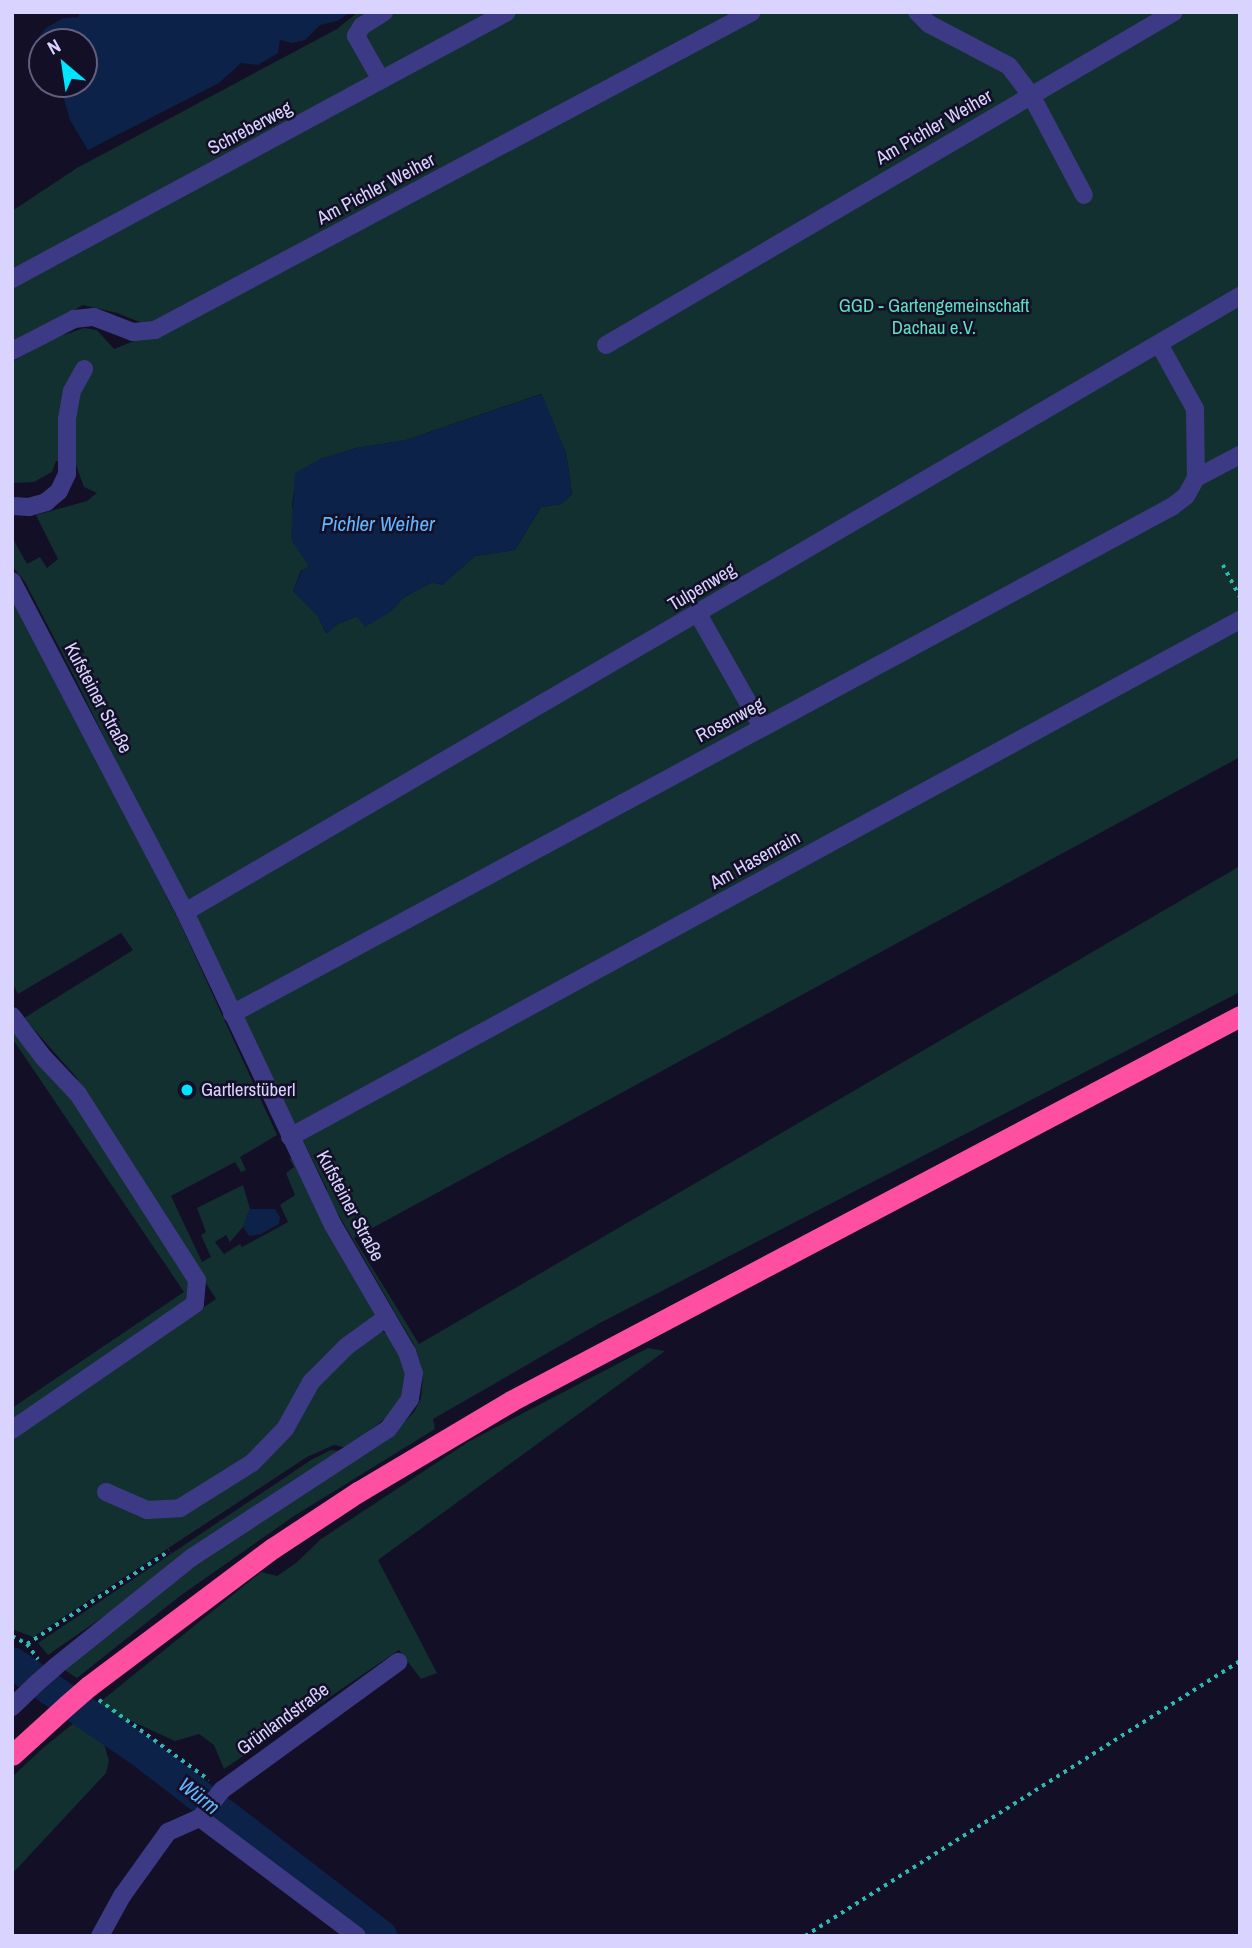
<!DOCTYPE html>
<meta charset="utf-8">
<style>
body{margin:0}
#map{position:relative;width:1252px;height:1948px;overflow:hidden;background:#130f26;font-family:"Archivo Narrow",sans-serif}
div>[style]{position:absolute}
.green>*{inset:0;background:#12302f}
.water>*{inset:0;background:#0c2248}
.river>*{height:32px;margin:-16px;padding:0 16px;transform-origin:16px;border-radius:16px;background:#0c2248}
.path>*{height:3.5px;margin-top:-1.75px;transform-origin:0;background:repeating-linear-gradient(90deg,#2fb8b0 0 3.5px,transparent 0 8.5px)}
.minor>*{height:18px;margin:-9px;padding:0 9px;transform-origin:9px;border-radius:9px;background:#3d3a85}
.highway>*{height:21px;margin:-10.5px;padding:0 10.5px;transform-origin:10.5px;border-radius:10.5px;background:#ff4fa3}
.minor-bridge>*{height:18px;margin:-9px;padding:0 9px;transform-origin:9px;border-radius:9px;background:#3d3a85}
.highway-bridge>*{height:21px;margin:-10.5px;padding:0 10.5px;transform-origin:10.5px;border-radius:10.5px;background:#ff4fa3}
.dots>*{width:19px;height:19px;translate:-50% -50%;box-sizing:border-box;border:4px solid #130f26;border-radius:50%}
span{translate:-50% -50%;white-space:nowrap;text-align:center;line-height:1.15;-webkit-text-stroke:5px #130f26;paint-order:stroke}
.street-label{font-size:19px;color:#d9d4ff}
.park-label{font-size:19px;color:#5fe0c0}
.poi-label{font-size:19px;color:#d9d4ff}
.left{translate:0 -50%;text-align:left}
.water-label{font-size:21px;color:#62b6ff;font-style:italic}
.frame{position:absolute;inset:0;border:14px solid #d9d4ff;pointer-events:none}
.north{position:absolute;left:28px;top:28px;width:70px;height:70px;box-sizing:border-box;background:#130f26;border:2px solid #625e7d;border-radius:50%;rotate:331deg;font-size:19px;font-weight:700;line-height:28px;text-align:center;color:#d9d4ff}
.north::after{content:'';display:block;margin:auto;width:24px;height:32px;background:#00e5ff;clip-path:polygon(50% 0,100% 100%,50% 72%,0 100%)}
</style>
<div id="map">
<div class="green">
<div style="clip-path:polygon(evenodd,358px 12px,1240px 12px,1240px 757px,354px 1238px,419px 1344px,1240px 866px,1240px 992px,598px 1324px,433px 1419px,435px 1429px,294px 1516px,180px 1596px,77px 1678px,63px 1669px,171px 1584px,228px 1542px,390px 1437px,414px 1412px,421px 1398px,423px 1375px,414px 1345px,326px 1193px,327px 1189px,77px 682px,25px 582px,12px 566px,12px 537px,27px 564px,40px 557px,47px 568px,58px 559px,36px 515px,87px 501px,97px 493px,84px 487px,76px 465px,56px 461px,52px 472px,34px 482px,12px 483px,12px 362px,55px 338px,84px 328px,97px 330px,114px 349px,134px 341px,147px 325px,117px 313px,83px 305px,12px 344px,12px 211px,77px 168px,337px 29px,358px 12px,541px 394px,566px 453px,572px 494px,561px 504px,541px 507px,515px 550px,475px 556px,442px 585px,432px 582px,403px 598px,390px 612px,365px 626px,357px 616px,338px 624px,326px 633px,318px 616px,293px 591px,301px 571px,309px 567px,292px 505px,295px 484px,320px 459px,357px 448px,406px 440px,541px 394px)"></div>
<div style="clip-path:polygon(12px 595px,180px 923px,277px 1135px,240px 1157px,246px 1170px,241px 1172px,235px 1162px,171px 1196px,202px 1262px,211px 1257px,201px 1235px,206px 1232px,197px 1208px,243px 1185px,250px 1209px,243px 1227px,230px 1242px,226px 1235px,215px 1242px,224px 1254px,240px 1244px,242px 1247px,288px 1222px,280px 1205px,295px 1195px,286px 1173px,294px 1167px,289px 1158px,293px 1159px,378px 1308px,379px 1329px,394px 1339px,408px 1376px,404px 1395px,395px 1411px,347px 1448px,334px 1445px,307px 1457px,33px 1637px,12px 1629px,12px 1436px,216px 1299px,76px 1077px,24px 1018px,133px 950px,121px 933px,18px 994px,12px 982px)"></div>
<div style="clip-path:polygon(12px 1021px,59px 1080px,188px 1279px,190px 1288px,187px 1300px,12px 1425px,12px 1408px,184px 1292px,12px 1038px)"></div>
<div style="clip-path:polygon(648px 1348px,665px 1351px,378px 1560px,437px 1673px,421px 1679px,399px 1650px,224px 1769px,214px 1745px,199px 1734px,175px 1741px,127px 1719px,103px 1740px,109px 1761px,106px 1773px,12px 1874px,12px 1777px,43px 1748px,261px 1572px,277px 1576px,296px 1563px,321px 1539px,468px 1442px)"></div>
<div style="clip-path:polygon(331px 1450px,342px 1451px,48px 1655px,38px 1643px,311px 1460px)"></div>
</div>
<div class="water">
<div style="clip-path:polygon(80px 12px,351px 12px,337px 21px,320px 25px,305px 40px,292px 43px,280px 40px,278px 53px,258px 65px,241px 63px,219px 83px,88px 150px,70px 120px,60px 86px,49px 84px,84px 84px,84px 42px,42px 42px,42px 78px,35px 64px,37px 39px,46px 28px,63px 18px,78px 17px)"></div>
<div style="clip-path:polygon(542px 394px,566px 453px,572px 494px,561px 504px,541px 507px,515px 550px,475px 556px,442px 585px,432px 582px,403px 598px,390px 612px,365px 627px,357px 616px,338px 624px,327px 634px,318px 616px,293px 591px,302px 571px,309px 567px,291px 539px,295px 473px,320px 459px,357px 448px,406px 440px)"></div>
<div style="clip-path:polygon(250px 1209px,275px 1209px,280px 1217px,279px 1224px,261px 1234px,249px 1236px,243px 1227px)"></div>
</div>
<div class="river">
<div style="left:12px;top:1663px;width:156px;rotate:34.3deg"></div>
<div style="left:141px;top:1751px;width:303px;rotate:37.6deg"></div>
</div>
<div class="path">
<div style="left:1223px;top:565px;width:36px;rotate:62deg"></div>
<div style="left:12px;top:1636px;width:17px;rotate:28deg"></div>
<div style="left:27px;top:1644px;width:19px;rotate:54deg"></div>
<div style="left:27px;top:1644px;width:170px;rotate:-33.2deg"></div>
<div style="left:99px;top:1700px;width:136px;rotate:36deg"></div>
<div style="left:805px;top:1936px;width:515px;rotate:-32.3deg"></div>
</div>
<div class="minor">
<div style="left:917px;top:12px;width:17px;rotate:45deg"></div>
<div style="left:929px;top:24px;width:90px;rotate:27.7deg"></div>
<div style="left:1009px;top:66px;width:36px;rotate:53deg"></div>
<div style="left:1031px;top:95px;width:113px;rotate:62.1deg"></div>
<div style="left:381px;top:80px;width:51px;rotate:-119.6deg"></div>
<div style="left:356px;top:36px;width:12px;rotate:-59deg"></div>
<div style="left:362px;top:26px;width:26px;rotate:-32deg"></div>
<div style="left:12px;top:279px;width:562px;rotate:-28.34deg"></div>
<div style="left:1159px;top:344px;width:74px;rotate:61deg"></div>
<div style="left:1195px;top:409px;width:69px;rotate:89.2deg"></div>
<div style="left:606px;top:345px;width:658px;rotate:-30.38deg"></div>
<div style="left:12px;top:351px;width:70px;rotate:-27.3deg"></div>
<div style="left:74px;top:319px;width:20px;rotate:-6deg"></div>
<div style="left:94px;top:317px;width:42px;rotate:21deg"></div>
<div style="left:133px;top:332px;width:22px;rotate:-5deg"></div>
<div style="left:155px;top:330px;width:676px;rotate:-28.04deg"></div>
<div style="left:12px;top:506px;width:17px;rotate:3deg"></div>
<div style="left:29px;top:507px;width:18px;rotate:-16deg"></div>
<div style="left:46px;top:502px;width:17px;rotate:-40deg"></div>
<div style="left:59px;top:491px;width:19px;rotate:-65deg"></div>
<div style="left:67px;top:474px;width:55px;rotate:-90deg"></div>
<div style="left:67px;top:419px;width:28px;rotate:-80deg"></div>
<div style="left:72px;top:391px;width:25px;rotate:-61deg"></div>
<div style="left:12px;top:581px;width:373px;rotate:62.4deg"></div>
<div style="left:185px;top:912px;width:346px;rotate:64.7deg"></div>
<div style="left:333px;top:1225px;width:147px;rotate:59.8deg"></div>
<div style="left:407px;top:1352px;width:22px;rotate:72deg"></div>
<div style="left:414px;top:1373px;width:26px;rotate:99deg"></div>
<div style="left:410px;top:1399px;width:37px;rotate:126deg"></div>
<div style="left:388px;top:1429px;width:235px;rotate:146.8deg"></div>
<div style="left:191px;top:1558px;width:174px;rotate:141.3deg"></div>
<div style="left:698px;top:614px;width:130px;rotate:60.5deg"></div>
<div style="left:185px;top:912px;width:1222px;rotate:-30.28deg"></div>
<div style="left:232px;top:1014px;width:1069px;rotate:-28.36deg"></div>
<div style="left:1173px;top:506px;width:16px;rotate:-38deg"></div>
<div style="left:1186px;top:496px;width:21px;rotate:-61deg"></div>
<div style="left:1196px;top:478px;width:50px;rotate:-27.6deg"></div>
<div style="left:12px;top:1016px;width:51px;rotate:52.9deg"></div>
<div style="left:43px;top:1057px;width:51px;rotate:46.6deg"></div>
<div style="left:78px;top:1094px;width:221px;rotate:57.4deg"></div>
<div style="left:197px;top:1280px;width:24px;rotate:95deg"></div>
<div style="left:195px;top:1304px;width:222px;rotate:145.5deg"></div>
<div style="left:290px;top:1137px;width:1082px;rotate:-28.56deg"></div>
<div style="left:106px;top:1492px;width:45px;rotate:23.7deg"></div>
<div style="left:147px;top:1510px;width:33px;rotate:-3deg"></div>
<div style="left:180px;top:1508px;width:85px;rotate:-32deg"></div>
<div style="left:252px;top:1463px;width:47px;rotate:-45.9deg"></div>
<div style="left:285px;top:1429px;width:54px;rotate:-61deg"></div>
<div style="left:311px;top:1382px;width:51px;rotate:-45deg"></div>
<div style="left:347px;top:1346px;width:49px;rotate:-35.9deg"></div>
<div style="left:12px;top:1707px;width:36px;rotate:-44deg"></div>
<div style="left:200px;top:1818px;width:196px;rotate:36.9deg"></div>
<div style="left:100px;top:1936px;width:46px;rotate:-61.2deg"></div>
<div style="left:122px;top:1896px;width:79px;rotate:-54.3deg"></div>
<div style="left:168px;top:1832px;width:35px;rotate:-24deg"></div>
<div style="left:200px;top:1818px;width:36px;rotate:-52deg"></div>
<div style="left:222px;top:1790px;width:218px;rotate:-36deg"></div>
</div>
<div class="highway">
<div style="left:89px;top:1686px;width:230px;rotate:-36.9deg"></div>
<div style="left:273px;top:1548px;width:102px;rotate:-33.4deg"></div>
<div style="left:358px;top:1492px;width:178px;rotate:-30.7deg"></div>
<div style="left:511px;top:1401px;width:824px;rotate:-27.84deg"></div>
<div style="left:12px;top:1755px;width:74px;rotate:-42.3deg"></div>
</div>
<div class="minor-bridge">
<div style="left:38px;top:1682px;width:23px;rotate:-41deg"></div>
</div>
<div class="highway-bridge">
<div style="left:67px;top:1705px;width:29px;rotate:-41deg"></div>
</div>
<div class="dots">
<div style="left:187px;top:1090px;background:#00e5ff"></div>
</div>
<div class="street-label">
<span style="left:934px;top:127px;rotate:-30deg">Am Pichler Weiher</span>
<span style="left:250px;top:128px;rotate:-28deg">Schreberweg</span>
<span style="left:376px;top:189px;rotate:-28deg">Am Pichler Weiher</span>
<span style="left:702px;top:587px;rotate:-31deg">Tulpenweg</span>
<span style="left:98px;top:698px;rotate:62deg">Kufsteiner Straße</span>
<span style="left:730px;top:720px;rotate:-28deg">Rosenweg</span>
<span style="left:755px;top:860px;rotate:-29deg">Am Hasenrain</span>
<span style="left:350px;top:1206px;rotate:62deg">Kufsteiner Straße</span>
<span style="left:283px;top:1719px;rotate:-36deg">Grünlandstraße</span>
</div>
<div class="park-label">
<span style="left:934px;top:317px">GGD - Gartengemeinschaft<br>Dachau e.V.</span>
</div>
<div class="poi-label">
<span class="left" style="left:201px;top:1090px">Gartlerstüberl</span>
</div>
<div class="water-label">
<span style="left:378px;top:524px">Pichler Weiher</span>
<span style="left:199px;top:1796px;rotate:38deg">Würm</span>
</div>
<div class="frame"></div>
<div class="north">N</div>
</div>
